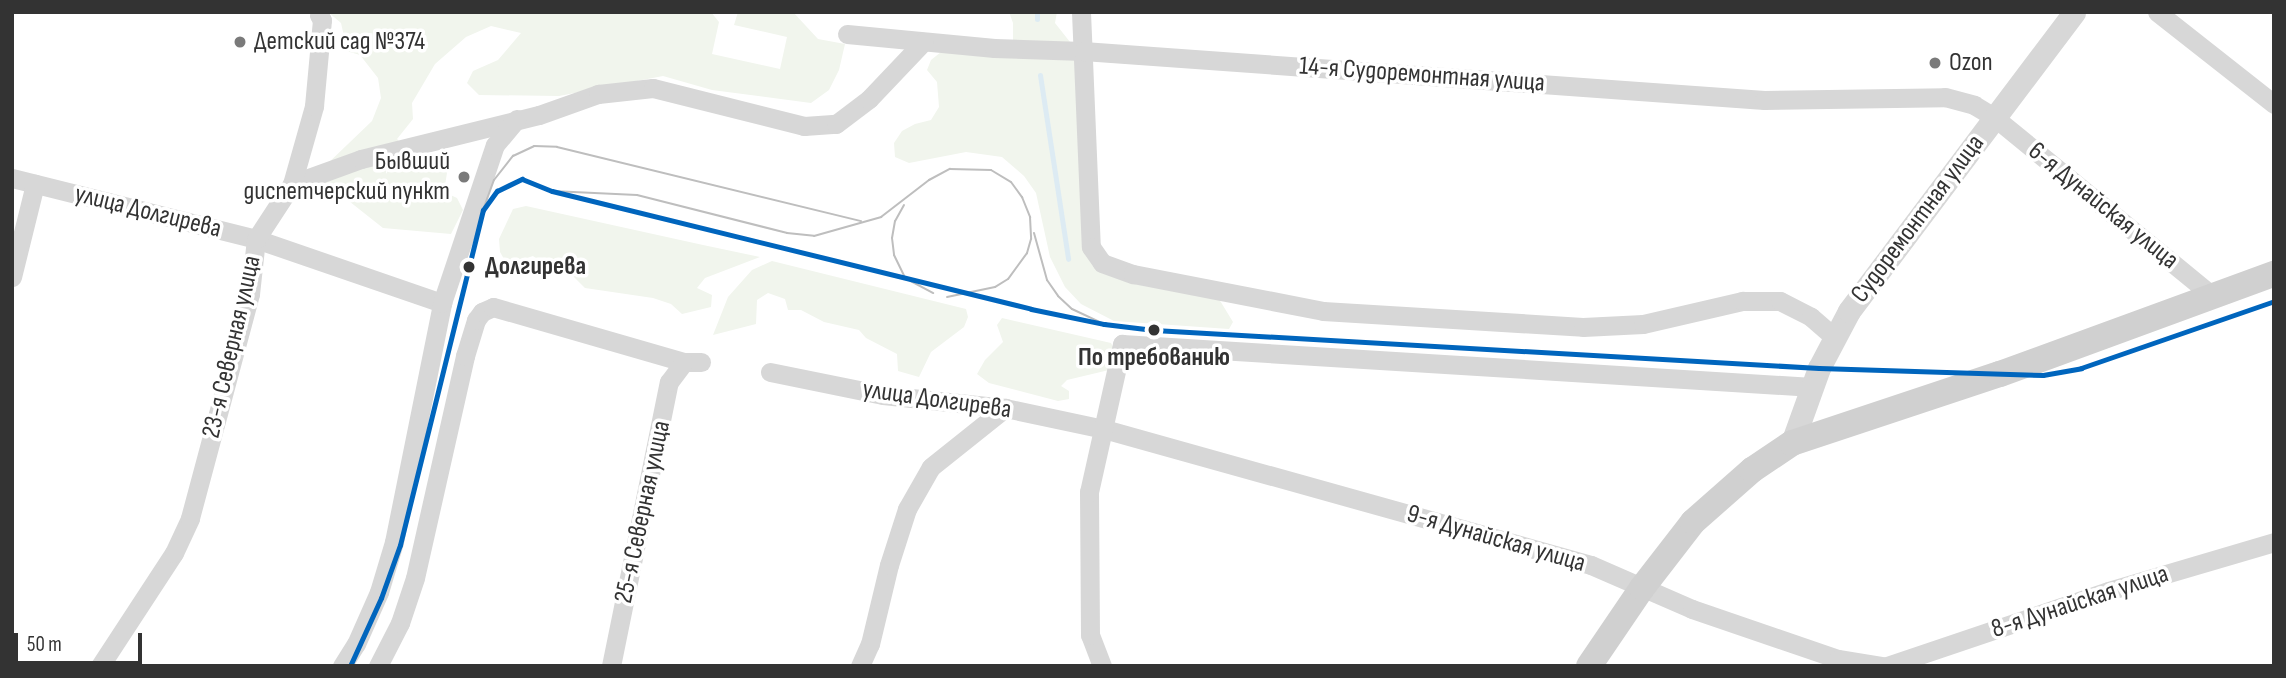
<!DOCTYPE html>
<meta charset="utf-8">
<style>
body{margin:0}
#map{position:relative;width:2286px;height:678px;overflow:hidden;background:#fff;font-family:"Sofia Sans Condensed",sans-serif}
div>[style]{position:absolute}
.green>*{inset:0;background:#f1f5ed}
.stream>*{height:5px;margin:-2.5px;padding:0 2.5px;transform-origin:2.5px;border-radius:2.5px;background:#ddebf3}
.minor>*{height:19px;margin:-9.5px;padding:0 9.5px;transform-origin:9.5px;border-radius:9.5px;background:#d7d7d7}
.tertiary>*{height:23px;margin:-11.5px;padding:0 11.5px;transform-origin:11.5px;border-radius:11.5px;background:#d7d7d7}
.secondary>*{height:26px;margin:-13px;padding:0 13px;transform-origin:13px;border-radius:13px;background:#d0d0d0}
.tram>*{height:2px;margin:-1px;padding:0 1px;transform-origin:1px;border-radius:1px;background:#bebebe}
.tram-1>*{height:5px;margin:-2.5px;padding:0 2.5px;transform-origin:2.5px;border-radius:2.5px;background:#0065bd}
.dots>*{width:19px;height:19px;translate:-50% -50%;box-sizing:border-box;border:4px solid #fff;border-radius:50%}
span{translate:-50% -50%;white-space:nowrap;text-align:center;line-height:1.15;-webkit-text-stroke:7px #fff;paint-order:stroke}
.poi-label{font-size:26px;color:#333}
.left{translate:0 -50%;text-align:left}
.right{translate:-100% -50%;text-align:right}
.street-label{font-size:26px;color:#333}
.stop-label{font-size:26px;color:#333;font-weight:700}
.frame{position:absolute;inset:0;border:14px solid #333;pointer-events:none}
.scale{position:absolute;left:14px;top:633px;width:128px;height:32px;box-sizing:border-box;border:4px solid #333;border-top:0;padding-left:9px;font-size:21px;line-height:24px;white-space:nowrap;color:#333;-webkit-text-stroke:5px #fff;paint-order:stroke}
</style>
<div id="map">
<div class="green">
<div style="clip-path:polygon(328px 12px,711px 12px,719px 22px,712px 54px,780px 69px,787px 37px,734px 25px,738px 12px,793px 12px,818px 39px,845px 44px,839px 70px,829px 90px,811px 103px,712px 90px,663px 76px,559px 96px,479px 95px,467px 83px,473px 71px,498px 60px,521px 33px,491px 26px,466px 37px,435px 64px,412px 103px,413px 119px,397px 139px,411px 153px,433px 153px,449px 160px,444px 192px,457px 198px,463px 210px,451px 234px,383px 228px,340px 194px,322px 187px,324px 167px,372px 121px,381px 98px,378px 78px,360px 55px,343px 50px,345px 41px,341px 23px)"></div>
<div style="clip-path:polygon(1009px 12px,1057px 12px,1055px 23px,1070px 42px,1076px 60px,1095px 258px,1219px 299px,1233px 322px,1229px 329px,1114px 321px,1081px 304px,1065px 287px,1050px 257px,1036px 193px,1024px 176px,1002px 157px,966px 152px,909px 163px,895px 157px,894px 143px,902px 131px,915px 124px,931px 120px,939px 107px,937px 82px,927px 70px,931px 60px,941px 52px,1013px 43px,1013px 23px)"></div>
<div style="clip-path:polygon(526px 206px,703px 245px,760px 257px,705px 278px,697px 288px,712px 295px,711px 307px,682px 314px,671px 304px,653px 298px,585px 288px,571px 274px,550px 271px,533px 256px,518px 261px,504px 259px,500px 252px,499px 239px,513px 209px)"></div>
<div style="clip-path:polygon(772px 261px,966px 309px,968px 317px,964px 327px,931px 352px,919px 377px,898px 371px,897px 354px,866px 338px,859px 330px,824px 322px,801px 310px,788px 310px,785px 299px,768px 293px,757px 300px,756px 324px,713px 335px,728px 297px,752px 270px)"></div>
<div style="clip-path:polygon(1002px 318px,1111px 343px,1115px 351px,1109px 370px,1067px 380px,1061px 386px,1069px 391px,1069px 399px,1058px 401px,989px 383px,977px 374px,985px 360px,1003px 342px,997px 325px)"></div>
</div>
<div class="stream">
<div style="left:1037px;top:12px;width:7px;rotate:90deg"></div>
<div style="left:1040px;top:75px;width:186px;rotate:81.3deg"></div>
</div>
<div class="minor">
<div style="left:1081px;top:12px;width:235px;rotate:87.6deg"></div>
<div style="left:1091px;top:247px;width:19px;rotate:55deg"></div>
<div style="left:1102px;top:263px;width:33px;rotate:20deg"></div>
<div style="left:1133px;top:274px;width:194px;rotate:11deg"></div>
<div style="left:1323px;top:311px;width:260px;rotate:3.5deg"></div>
<div style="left:1583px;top:327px;width:60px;rotate:-2.9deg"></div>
<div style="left:1643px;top:324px;width:102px;rotate:-13.1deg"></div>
<div style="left:1742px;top:301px;width:38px"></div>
<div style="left:1780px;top:301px;width:35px;rotate:27deg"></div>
<div style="left:1811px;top:317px;width:29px;rotate:41deg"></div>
<div style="left:2157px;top:12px;width:149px;rotate:38.2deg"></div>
<div style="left:847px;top:34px;width:148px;rotate:5.4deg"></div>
<div style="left:994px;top:48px;width:89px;rotate:1.9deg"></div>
<div style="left:1083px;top:51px;width:683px;rotate:4.12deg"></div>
<div style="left:1764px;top:100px;width:181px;rotate:-0.9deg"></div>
<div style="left:1945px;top:97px;width:30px;rotate:15deg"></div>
<div style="left:1974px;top:105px;width:23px;rotate:31deg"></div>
<div style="left:1994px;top:117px;width:283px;rotate:39.3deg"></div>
<div style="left:12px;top:178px;width:252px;rotate:14deg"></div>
<div style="left:256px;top:239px;width:197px;rotate:19deg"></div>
<div style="left:292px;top:184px;width:73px;rotate:-19.9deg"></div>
<div style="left:361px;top:159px;width:183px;rotate:-13.9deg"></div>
<div style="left:539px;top:115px;width:63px;rotate:-19.6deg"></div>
<div style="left:598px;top:94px;width:55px;rotate:-6.2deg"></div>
<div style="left:653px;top:88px;width:156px;rotate:14.1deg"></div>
<div style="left:804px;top:126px;width:32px;rotate:-4deg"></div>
<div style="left:836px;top:124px;width:41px;rotate:-37.1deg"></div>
<div style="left:869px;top:99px;width:79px;rotate:-46.5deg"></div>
<div style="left:12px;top:277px;width:96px;rotate:-76.1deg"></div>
<div style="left:770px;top:372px;width:115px;rotate:11.5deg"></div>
<div style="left:883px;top:395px;width:123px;rotate:6.1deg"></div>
<div style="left:1005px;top:408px;width:101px;rotate:12deg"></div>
<div style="left:1104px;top:429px;width:506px;rotate:15.6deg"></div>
<div style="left:1591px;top:565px;width:110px;rotate:23.5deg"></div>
<div style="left:1692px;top:609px;width:154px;rotate:18.9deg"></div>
<div style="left:1838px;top:659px;width:45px;rotate:9deg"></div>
<div style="left:100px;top:666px;width:135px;rotate:-56.8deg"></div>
<div style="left:174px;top:553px;width:38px;rotate:-65deg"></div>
<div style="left:190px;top:518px;width:232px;rotate:-75deg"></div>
<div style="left:250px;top:294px;width:55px;rotate:-83.8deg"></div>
<div style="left:256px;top:239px;width:66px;rotate:-56.8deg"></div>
<div style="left:292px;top:184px;width:81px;rotate:-74.2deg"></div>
<div style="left:314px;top:106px;width:86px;rotate:-84.7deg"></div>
<div style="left:322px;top:20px;width:6px;rotate:-121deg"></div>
<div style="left:342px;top:666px;width:26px;rotate:-58deg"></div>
<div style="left:356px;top:644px;width:57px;rotate:-66.1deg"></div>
<div style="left:379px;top:592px;width:52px;rotate:-73.3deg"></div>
<div style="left:394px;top:542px;width:244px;rotate:-78.6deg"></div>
<div style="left:442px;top:303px;width:167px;rotate:-71.5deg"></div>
<div style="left:495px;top:145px;width:34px;rotate:-50deg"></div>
<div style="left:378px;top:666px;width:48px;rotate:-62.9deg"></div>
<div style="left:400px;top:623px;width:47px;rotate:-71.6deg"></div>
<div style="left:415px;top:578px;width:228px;rotate:-77.3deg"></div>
<div style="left:465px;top:356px;width:38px;rotate:-73deg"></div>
<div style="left:476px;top:320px;width:10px;rotate:-53deg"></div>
<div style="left:482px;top:312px;width:12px;rotate:-24deg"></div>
<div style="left:493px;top:307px;width:199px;rotate:16.1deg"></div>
<div style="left:684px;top:362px;width:17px"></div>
<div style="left:611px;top:666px;width:290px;rotate:-78.5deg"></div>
<div style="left:669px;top:382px;width:25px;rotate:-53deg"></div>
<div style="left:860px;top:666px;width:24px;rotate:-66deg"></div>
<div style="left:870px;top:644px;width:81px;rotate:-76.5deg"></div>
<div style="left:889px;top:565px;width:59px;rotate:-72.2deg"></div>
<div style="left:907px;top:509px;width:48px;rotate:-60.3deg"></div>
<div style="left:931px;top:467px;width:95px;rotate:-38.6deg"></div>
<div style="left:1102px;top:666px;width:33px;rotate:-111deg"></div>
<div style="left:1090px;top:635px;width:143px;rotate:-90.4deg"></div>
<div style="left:1089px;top:492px;width:152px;rotate:-77.4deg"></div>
<div style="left:1122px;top:344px;width:692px;rotate:3.56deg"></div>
<div style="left:1887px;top:666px;width:233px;rotate:-18.7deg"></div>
<div style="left:2108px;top:591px;width:173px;rotate:-16.4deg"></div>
</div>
<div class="tertiary">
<div style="left:1792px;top:443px;width:80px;rotate:-70.2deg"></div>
<div style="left:1819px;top:368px;width:64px;rotate:-62.2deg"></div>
<div style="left:1849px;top:311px;width:374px;rotate:-53deg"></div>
</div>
<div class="secondary">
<div style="left:1589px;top:666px;width:94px;rotate:-55.8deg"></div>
<div style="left:1642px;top:588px;width:83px;rotate:-52.3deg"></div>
<div style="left:1693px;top:522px;width:79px;rotate:-41.4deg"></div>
<div style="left:1752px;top:470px;width:48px;rotate:-34deg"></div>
<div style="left:1792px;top:443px;width:219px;rotate:-18.4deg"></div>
<div style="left:2000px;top:374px;width:292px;rotate:-20.1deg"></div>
</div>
<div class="tram">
<div style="left:552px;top:191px;width:85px;rotate:2.7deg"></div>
<div style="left:637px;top:195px;width:155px;rotate:14.2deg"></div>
<div style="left:787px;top:233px;width:27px;rotate:6deg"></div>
<div style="left:814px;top:236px;width:70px;rotate:-15.8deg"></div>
<div style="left:881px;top:217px;width:61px;rotate:-37.6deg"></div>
<div style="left:929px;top:180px;width:24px;rotate:-28deg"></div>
<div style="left:950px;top:169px;width:41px;rotate:1.4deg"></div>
<div style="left:991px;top:170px;width:23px;rotate:31deg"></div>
<div style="left:1011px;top:182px;width:19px;rotate:54deg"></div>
<div style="left:1022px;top:197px;width:22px;rotate:68deg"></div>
<div style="left:1030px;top:217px;width:22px;rotate:87deg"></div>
<div style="left:1031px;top:239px;width:15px;rotate:106deg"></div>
<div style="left:1027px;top:253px;width:32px;rotate:126deg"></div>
<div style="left:1008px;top:279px;width:15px;rotate:148deg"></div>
<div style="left:995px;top:287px;width:49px;rotate:168.2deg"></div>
<div style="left:904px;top:205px;width:18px;rotate:119deg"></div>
<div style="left:895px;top:221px;width:17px;rotate:100deg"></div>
<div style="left:892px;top:238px;width:17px;rotate:83deg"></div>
<div style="left:894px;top:255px;width:25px;rotate:64deg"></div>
<div style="left:905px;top:278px;width:32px;rotate:28deg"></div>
<div style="left:483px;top:210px;width:32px;rotate:-70deg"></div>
<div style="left:494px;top:180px;width:31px;rotate:-52deg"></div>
<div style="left:513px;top:156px;width:23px;rotate:-25deg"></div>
<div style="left:534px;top:146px;width:23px;rotate:2deg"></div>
<div style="left:557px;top:147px;width:313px;rotate:13.7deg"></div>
<div style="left:1034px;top:233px;width:49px;rotate:74.5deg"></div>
<div style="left:1047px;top:280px;width:19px;rotate:55deg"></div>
<div style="left:1058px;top:296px;width:19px;rotate:43deg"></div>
<div style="left:1072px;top:309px;width:35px;rotate:25deg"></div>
</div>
<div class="tram-1">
<div style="left:350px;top:666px;width:75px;rotate:-65.5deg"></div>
<div style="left:381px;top:598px;width:56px;rotate:-70.3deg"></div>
<div style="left:400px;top:545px;width:345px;rotate:-76.1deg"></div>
<div style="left:483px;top:210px;width:24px;rotate:-54deg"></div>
<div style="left:497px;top:191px;width:28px;rotate:-26deg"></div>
<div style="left:522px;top:179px;width:32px;rotate:22deg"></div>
<div style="left:552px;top:191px;width:493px;rotate:13.8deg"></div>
<div style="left:1031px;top:309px;width:75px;rotate:11.6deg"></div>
<div style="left:1104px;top:324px;width:50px;rotate:6.8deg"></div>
<div style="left:1154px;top:330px;width:666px;rotate:3.27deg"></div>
<div style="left:1819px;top:368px;width:224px;rotate:1.8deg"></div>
<div style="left:2043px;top:375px;width:39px;rotate:-10deg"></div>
<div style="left:2081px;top:368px;width:204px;rotate:-19.1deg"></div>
</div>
<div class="dots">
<div style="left:240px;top:42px;background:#7a7a7a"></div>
<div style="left:1935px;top:63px;background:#7a7a7a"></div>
<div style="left:464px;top:177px;background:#7a7a7a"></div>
<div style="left:469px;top:267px;background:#333"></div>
<div style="left:1154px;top:330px;background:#333"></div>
</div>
<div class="poi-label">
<span class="left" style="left:254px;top:42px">Детский сад №374</span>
<span class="left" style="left:1949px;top:63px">Ozon</span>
<span class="right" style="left:450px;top:177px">Бывший<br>диспетчерский пункт</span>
</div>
<div class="street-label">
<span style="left:1422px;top:75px;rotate:4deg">14-я Судоремонтная улица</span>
<span style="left:2103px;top:206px;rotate:39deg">6-я Дунайская улица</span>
<span style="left:148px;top:212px;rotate:14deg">улица Долгирева</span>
<span style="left:1918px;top:219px;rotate:-53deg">Судоремонтная улица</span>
<span style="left:232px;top:347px;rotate:-77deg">23-я Северная улица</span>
<span style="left:937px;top:400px;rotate:8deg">улица Долгирева</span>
<span style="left:643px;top:512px;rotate:-78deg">25-я Северная улица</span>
<span style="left:1496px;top:539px;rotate:16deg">9-я Дунайская улица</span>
<span style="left:2080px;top:602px;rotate:-18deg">8-я Дунайская улица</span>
</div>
<div class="stop-label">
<span class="left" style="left:485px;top:267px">Долгирева</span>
<span style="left:1154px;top:358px">По требованию</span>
</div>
<div class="frame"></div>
<div class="scale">50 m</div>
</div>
